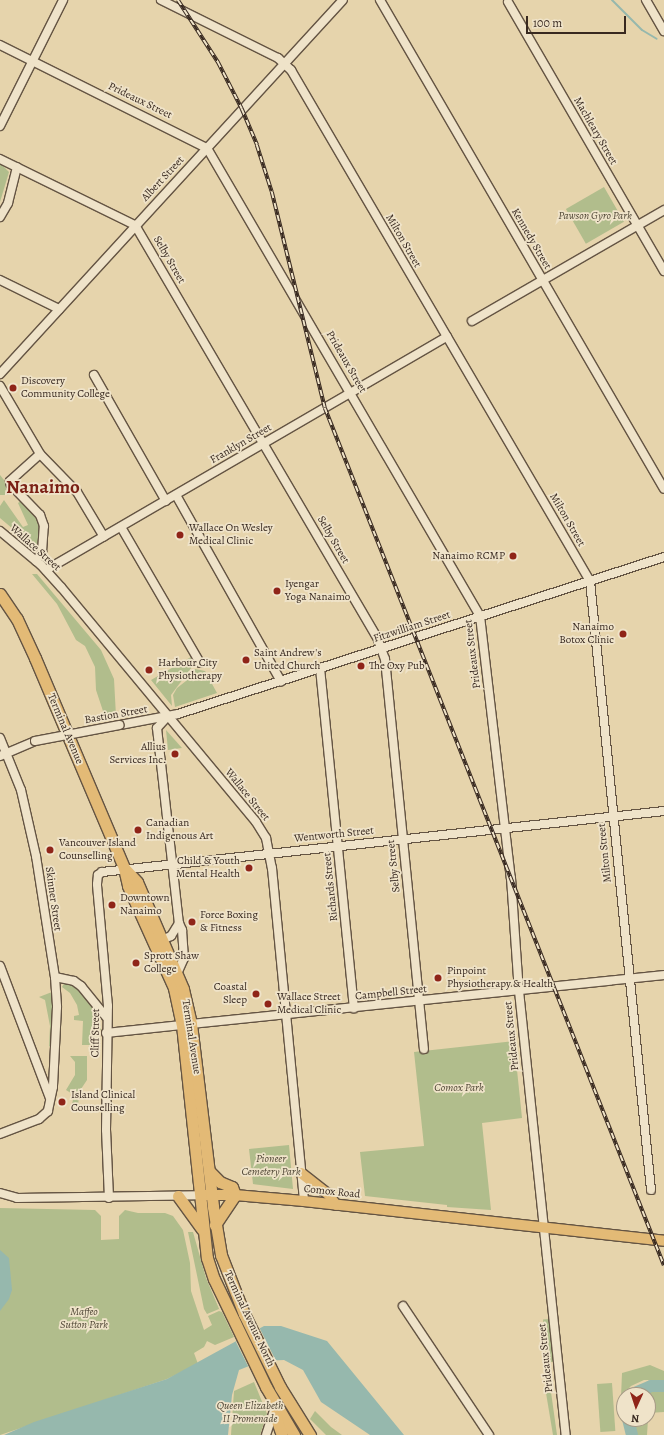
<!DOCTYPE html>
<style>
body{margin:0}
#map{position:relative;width:664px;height:1435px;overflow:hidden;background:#e6d4ac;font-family:Alegreya,serif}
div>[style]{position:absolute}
.green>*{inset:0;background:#b1bd8c;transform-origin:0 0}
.water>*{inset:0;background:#96b8ad}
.pier>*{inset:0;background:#e6d4ac}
.stream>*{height:2px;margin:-1px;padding:0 1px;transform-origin:1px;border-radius:1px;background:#96b8ad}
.river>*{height:12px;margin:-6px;padding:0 6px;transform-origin:6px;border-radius:6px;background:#96b8ad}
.roads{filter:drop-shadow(1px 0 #645443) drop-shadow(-1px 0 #645443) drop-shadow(0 1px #645443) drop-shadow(0 -1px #645443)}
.minor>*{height:8px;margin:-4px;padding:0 4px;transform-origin:4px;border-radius:4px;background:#efe3c9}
.major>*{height:10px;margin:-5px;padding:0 5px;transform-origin:5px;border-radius:5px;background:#e3ba76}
.highway>*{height:11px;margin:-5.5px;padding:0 5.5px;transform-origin:5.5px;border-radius:5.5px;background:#e3ba76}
.rail>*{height:3.5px;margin-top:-1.75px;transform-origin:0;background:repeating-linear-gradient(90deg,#efe3c9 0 6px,#382920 0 12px);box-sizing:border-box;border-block:1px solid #382920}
.bridges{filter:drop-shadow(1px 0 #645443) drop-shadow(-1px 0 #645443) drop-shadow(0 1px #645443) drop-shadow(0 -1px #645443)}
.minor-bridge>*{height:8px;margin:-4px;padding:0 4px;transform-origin:4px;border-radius:4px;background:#efe3c9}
.dots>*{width:11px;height:11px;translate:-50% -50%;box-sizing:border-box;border:2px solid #efe3c9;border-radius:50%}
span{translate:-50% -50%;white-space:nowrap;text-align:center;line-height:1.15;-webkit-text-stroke:3.5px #efe3c9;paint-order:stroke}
.street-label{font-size:11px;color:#382920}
.park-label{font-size:11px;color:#504736;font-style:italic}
.poi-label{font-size:11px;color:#382920}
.left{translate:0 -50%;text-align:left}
.right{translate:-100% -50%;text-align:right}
.town-label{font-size:19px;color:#7a1f14;font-weight:700}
.north{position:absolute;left:616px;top:1387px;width:40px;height:40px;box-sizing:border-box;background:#efe3c9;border:1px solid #a69985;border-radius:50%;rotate:183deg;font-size:11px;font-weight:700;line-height:16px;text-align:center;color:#382920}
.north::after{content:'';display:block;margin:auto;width:14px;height:18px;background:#8f2418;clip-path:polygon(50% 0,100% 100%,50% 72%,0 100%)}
.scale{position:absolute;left:526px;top:16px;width:100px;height:18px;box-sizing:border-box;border:2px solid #382920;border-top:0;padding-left:5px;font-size:12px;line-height:14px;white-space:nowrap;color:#382920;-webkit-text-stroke:3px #efe3c9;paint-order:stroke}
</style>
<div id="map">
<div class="green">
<div style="clip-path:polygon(0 163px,9px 172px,0 202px)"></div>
<div style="left:604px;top:187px;width:40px;height:44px;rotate:60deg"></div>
<div style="clip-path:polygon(0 475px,4px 480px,9px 495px,0 495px)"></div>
<div style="clip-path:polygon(4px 500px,23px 527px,28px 525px,18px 503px,22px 500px,34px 512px,41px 524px,39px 548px,38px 543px,33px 546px,0 518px,0 506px)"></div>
<div style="clip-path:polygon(32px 574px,37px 574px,101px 650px,114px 679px,116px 716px,105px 717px,96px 690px,95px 667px,85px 646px,76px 640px,57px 604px)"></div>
<div style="clip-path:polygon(191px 657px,192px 667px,171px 695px,172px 706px,151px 680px)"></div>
<div style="clip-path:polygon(195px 669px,205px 671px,217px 693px,175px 707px,173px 695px,177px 688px,186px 681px)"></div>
<div style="clip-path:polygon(166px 730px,182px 748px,168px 750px)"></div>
<div style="clip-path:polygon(65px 982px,83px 991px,98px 1012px,101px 1030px,96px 1030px,97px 1045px,82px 1045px,83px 1021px,74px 1020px,74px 1016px,79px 1015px,77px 1005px,70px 993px,62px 987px)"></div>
<div style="clip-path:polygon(52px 992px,53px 1009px,52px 1048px,49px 1046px,50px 1026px,45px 1000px,39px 997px)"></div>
<div style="clip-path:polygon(514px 1041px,522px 1118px,482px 1123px,491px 1210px,447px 1207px,447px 1205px,365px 1196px,360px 1152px,424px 1146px,414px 1052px)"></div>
<div style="clip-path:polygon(70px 1056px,87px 1056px,87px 1080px,79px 1092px,78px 1109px,71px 1109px,74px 1095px,66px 1090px,75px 1075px,75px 1062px)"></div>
<div style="clip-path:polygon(289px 1145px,293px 1189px,253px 1184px,249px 1149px)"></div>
<div style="clip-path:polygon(0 1208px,95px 1210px,101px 1216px,101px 1240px,119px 1239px,119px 1216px,125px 1210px,138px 1213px,165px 1213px,173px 1216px,183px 1230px,190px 1263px,191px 1291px,204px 1330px,212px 1325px,208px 1316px,219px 1311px,222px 1312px,234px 1337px,215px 1345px,207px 1341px,204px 1347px,194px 1353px,198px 1364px,167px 1379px,0 1435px)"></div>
<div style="clip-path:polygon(188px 1232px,193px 1232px,206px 1278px,220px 1311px,219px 1309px,207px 1314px,204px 1309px)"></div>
<div style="left:550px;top:1319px;width:43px;height:7px;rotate:85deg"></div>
<div style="clip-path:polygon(650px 1365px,664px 1371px,664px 1380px,644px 1380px,631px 1386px,621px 1397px,622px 1373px)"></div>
<div style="clip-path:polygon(254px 1382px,267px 1414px,260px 1435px,231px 1435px,234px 1391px)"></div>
<div style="left:612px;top:1383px;width:48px;height:15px;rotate:86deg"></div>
<div style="clip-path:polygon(657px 1388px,664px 1390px,664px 1412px,648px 1413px,648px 1395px,638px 1395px)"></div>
<div style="clip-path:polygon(551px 1392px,557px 1435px,553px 1435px,546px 1393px)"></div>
<div style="clip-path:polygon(315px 1411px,331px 1427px,342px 1435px,326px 1435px,310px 1419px)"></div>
<div style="clip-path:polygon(632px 1419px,648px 1419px,647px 1435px,636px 1435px)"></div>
</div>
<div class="water">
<div style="clip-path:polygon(0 1250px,9px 1258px,12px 1290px,9px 1299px,0 1311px)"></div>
<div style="clip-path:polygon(264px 1326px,281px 1326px,327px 1341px,404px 1435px,370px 1435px,321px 1402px,303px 1370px,284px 1360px,262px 1361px,239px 1370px,232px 1395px,228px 1435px,4px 1435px,34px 1422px,167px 1379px)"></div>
</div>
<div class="pier">
<div style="clip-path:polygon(259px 1327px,277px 1363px,262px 1363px,250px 1370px,236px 1342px)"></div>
</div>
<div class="stream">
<div style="left:612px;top:0;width:42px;rotate:45deg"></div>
<div style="left:642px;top:30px;width:17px;rotate:31deg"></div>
</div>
<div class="river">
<div style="left:630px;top:1395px;width:23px;rotate:-23deg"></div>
<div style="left:651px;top:1386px;width:13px"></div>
<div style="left:628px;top:1419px;width:16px;rotate:76deg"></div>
</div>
<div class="roads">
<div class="minor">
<div style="left:161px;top:0;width:131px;rotate:26.4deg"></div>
<div style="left:278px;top:58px;width:18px;rotate:43deg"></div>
<div style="left:291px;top:70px;width:592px;rotate:59.67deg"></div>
<div style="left:590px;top:581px;width:612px;rotate:84.28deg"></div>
<div style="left:380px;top:0;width:565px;rotate:59.85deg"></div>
<div style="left:646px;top:0;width:36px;rotate:60deg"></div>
<div style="left:508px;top:2px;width:311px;rotate:59.9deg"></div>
<div style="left:0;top:45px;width:231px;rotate:26.5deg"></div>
<div style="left:207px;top:148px;width:542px;rotate:59.74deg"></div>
<div style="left:480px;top:616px;width:264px;rotate:83.3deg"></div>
<div style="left:511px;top:878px;width:113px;rotate:86deg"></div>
<div style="left:519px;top:991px;width:446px;rotate:84deg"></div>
<div style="left:0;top:126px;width:141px;rotate:-63.4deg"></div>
<div style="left:0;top:159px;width:150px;rotate:26.1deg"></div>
<div style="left:135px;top:225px;width:481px;rotate:59.6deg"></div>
<div style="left:378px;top:640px;width:20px;rotate:70deg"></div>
<div style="left:385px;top:659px;width:392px;rotate:84.3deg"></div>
<div style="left:0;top:217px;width:16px;rotate:-60deg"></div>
<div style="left:8px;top:203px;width:37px;rotate:-76deg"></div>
<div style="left:0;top:280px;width:66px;rotate:26.2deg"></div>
<div style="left:472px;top:321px;width:222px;rotate:-30deg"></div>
<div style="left:0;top:374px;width:507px;rotate:-47.48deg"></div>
<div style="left:94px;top:375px;width:145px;rotate:60.3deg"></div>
<div style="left:0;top:386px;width:79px;rotate:59.5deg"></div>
<div style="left:40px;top:454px;width:53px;rotate:45.8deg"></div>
<div style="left:77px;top:492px;width:52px;rotate:59deg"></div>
<div style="left:176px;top:495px;width:214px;rotate:60.6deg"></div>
<div style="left:121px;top:527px;width:157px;rotate:59.8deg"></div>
<div style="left:0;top:531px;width:53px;rotate:39.7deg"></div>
<div style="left:41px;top:565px;width:30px;rotate:48deg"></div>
<div style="left:61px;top:587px;width:305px;rotate:50.3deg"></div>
<div style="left:256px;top:822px;width:19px;rotate:58deg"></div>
<div style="left:266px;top:838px;width:31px;rotate:79deg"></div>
<div style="left:272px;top:868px;width:335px;rotate:84.5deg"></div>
<div style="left:36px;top:561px;width:11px;rotate:-56deg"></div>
<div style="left:42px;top:552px;width:26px;rotate:-86deg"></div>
<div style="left:44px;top:526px;width:12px;rotate:-110deg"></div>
<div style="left:40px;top:515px;width:42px;rotate:-134deg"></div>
<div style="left:11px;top:485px;width:4px;rotate:-104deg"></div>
<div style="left:10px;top:481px;width:40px;rotate:-42deg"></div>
<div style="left:46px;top:570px;width:464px;rotate:-30.2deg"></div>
<div style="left:320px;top:668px;width:342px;rotate:84.3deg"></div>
<div style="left:167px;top:717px;width:15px;rotate:132deg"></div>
<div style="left:157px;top:728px;width:196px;rotate:83.6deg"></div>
<div style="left:179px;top:923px;width:8px;rotate:67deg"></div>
<div style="left:182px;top:930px;width:28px;rotate:86deg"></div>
<div style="left:184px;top:958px;width:17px;rotate:114deg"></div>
<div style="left:120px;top:725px;width:59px;rotate:-10.7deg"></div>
<div style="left:178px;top:714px;width:511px;rotate:-17.9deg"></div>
<div style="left:0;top:738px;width:56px;rotate:68deg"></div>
<div style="left:21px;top:790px;width:68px;rotate:77.2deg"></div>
<div style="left:36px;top:856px;width:122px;rotate:81.1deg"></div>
<div style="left:55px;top:977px;width:30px;rotate:86deg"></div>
<div style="left:57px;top:1007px;width:80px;rotate:92.9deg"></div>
<div style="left:53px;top:1087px;width:25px;rotate:102deg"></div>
<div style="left:48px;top:1111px;width:12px;rotate:138deg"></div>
<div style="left:39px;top:1119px;width:42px;rotate:159deg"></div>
<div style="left:0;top:756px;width:38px;rotate:-23deg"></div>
<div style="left:162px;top:940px;width:10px;rotate:-24deg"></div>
<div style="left:171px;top:936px;width:15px;rotate:-58deg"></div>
<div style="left:0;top:966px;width:141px;rotate:69.3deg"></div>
<div style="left:55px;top:977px;width:19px;rotate:12deg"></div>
<div style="left:74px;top:981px;width:9px;rotate:36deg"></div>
<div style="left:81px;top:986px;width:40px;rotate:51deg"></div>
<div style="left:191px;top:1024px;width:476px;rotate:-5.9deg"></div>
<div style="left:106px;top:1033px;width:76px;rotate:-6deg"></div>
<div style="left:0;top:1193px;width:18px;rotate:16deg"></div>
<div style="left:17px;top:1198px;width:182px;rotate:-0.9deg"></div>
<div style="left:109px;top:1198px;width:68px;rotate:-92.5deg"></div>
<div style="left:106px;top:1130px;width:124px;rotate:-89.1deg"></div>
<div style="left:108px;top:1006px;width:122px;rotate:-95.2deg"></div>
<div style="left:97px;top:884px;width:9px;rotate:-84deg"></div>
<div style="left:98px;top:875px;width:5px;rotate:-37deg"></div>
<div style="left:102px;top:872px;width:565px;rotate:-6.19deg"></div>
<div style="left:403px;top:1306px;width:155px;rotate:56.3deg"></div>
<div style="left:266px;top:1435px;width:25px;rotate:-72deg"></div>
</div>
<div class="major">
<div style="left:301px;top:1173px;width:36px;rotate:38deg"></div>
<div style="left:329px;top:1195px;width:12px;rotate:55deg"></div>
<div style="left:205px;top:1195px;width:30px"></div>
<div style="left:235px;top:1195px;width:69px;rotate:5deg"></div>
<div style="left:304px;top:1201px;width:362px;rotate:6.3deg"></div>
</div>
<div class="highway">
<div style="left:0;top:594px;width:30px;rotate:56deg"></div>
<div style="left:17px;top:619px;width:43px;rotate:65.2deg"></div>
<div style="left:35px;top:658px;width:228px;rotate:67deg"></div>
<div style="left:124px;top:868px;width:18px;rotate:77deg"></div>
<div style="left:128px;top:886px;width:112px;rotate:65.7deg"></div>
<div style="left:174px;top:988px;width:38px;rotate:78deg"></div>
<div style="left:182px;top:1025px;width:234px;rotate:83.9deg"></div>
<div style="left:207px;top:1258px;width:22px;rotate:72deg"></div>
<div style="left:214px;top:1279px;width:120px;rotate:64.3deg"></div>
<div style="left:266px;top:1387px;width:56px;rotate:59.7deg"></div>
<div style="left:126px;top:870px;width:16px;rotate:47deg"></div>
<div style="left:137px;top:882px;width:116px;rotate:66.7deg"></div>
<div style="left:183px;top:989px;width:36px;rotate:77deg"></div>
<div style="left:191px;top:1024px;width:184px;rotate:83.1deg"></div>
<div style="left:213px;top:1207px;width:49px;rotate:80.5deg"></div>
<div style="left:221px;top:1255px;width:63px;rotate:68.7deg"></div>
<div style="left:244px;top:1314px;width:81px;rotate:63.7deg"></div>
<div style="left:280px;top:1387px;width:57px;rotate:58deg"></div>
<div style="left:209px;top:1171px;width:16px;rotate:45deg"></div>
<div style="left:220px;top:1182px;width:13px;rotate:23deg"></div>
<div style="left:232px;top:1187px;width:9px;rotate:69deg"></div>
<div style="left:235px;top:1195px;width:36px;rotate:124deg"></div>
<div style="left:178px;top:1196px;width:41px;rotate:54deg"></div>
<div style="left:275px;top:1415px;width:21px;rotate:71deg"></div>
</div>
</div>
<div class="rail">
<div style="left:178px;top:0;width:74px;rotate:57.2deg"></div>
<div style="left:218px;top:62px;width:53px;rotate:62.9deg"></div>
<div style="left:242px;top:109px;width:39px;rotate:67deg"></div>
<div style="left:257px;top:145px;width:49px;rotate:72.3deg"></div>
<div style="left:272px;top:192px;width:222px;rotate:76.2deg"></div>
<div style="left:325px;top:408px;width:922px;rotate:68.42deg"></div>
</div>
<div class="bridges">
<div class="minor-bridge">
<div style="left:35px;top:741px;width:86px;rotate:-10.7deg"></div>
</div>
</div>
<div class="dots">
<div style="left:13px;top:388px;background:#8f2418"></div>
<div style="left:180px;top:535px;background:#8f2418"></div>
<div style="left:513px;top:556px;background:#8f2418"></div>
<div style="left:277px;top:591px;background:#8f2418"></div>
<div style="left:623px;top:634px;background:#8f2418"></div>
<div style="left:246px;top:660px;background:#8f2418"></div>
<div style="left:361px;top:666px;background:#8f2418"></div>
<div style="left:149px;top:670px;background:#8f2418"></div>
<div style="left:175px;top:754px;background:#8f2418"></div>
<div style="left:138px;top:830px;background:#8f2418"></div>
<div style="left:50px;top:850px;background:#8f2418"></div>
<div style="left:249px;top:868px;background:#8f2418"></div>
<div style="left:112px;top:905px;background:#8f2418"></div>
<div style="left:192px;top:922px;background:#8f2418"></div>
<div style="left:136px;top:963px;background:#8f2418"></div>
<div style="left:438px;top:978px;background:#8f2418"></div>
<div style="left:256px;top:994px;background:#8f2418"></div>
<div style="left:268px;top:1004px;background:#8f2418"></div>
<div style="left:62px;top:1102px;background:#8f2418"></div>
</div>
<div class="street-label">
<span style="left:140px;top:101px;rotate:26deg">Prideaux Street</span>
<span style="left:595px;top:131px;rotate:60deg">Machleary Street</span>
<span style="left:163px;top:179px;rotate:-47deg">Albert Street</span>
<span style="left:531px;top:239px;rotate:60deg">Kennedy Street</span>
<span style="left:403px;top:241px;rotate:60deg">Milton Street</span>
<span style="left:169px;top:260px;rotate:60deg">Selby Street</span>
<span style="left:346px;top:362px;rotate:60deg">Prideaux Street</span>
<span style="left:241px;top:444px;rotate:-30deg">Franklyn Street</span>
<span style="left:567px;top:520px;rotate:60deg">Milton Street</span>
<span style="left:333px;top:540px;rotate:60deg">Selby Street</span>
<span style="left:35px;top:548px;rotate:42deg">Wallace Street</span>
<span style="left:412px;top:627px;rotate:-18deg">Fitzwilliam Street</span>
<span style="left:473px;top:654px;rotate:-97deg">Prideaux Street</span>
<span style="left:116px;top:715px;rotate:-10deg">Bastion Street</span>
<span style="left:65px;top:729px;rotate:67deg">Terminal Avenue</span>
<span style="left:247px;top:795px;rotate:51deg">Wallace Street</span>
<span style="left:334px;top:835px;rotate:-6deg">Wentworth Street</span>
<span style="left:605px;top:853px;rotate:-96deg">Milton Street</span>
<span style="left:394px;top:866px;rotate:-96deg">Selby Street</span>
<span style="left:331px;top:887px;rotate:-96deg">Richards Street</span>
<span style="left:53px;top:899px;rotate:82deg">Skinner Street</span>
<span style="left:391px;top:993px;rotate:-6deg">Campbell Street</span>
<span style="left:96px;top:1033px;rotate:-89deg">Cliff Street</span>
<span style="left:512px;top:1036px;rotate:-96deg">Prideaux Street</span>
<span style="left:191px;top:1037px;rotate:81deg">Terminal Avenue</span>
<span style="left:332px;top:1192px;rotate:6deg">Comox Road</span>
<span style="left:249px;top:1319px;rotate:65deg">Terminal Avenue North</span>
<span style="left:546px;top:1358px;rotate:-96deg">Prideaux Street</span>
</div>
<div class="park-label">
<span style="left:595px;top:216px">Pawson Gyro Park</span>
<span style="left:459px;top:1088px">Comox Park</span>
<span style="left:271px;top:1166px">Pioneer<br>Cemetery Park</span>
<span style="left:84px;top:1319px">Maffeo<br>Sutton Park</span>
<span style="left:250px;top:1413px">Queen Elizabeth<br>II Promenade</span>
</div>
<div class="poi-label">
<span class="left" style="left:21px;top:388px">Discovery<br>Community College</span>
<span class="left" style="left:189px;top:535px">Wallace On Wesley<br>Medical Clinic</span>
<span class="right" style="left:505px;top:556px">Nanaimo RCMP</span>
<span class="left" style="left:285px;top:591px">Iyengar<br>Yoga Nanaimo</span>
<span class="right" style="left:614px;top:634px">Nanaimo<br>Botox Clinic</span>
<span class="left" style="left:254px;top:660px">Saint Andrew's<br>United Church</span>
<span class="left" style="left:158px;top:670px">Harbour City<br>Physiotherapy</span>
<span class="left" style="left:369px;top:666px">The Oxy Pub</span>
<span class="right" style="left:166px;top:754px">Allius<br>Services Inc.</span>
<span class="left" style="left:146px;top:830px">Canadian<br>Indigenous Art</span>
<span class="left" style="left:59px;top:850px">Vancouver Island<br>Counselling</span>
<span class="right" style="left:240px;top:868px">Child &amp; Youth<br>Mental Health</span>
<span class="left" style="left:120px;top:905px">Downtown<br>Nanaimo</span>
<span class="left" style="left:200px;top:922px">Force Boxing<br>&amp; Fitness</span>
<span class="left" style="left:144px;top:963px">Sprott Shaw<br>College</span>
<span class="left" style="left:447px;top:978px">Pinpoint<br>Physiotherapy &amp; Health</span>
<span class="right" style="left:247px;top:994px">Coastal<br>Sleep</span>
<span class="left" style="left:277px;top:1004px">Wallace Street<br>Medical Clinic</span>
<span class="left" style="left:71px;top:1102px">Island Clinical<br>Counselling</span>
</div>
<div class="town-label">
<span style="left:43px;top:488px">Nanaimo</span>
</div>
<div class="north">N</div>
<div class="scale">100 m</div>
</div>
